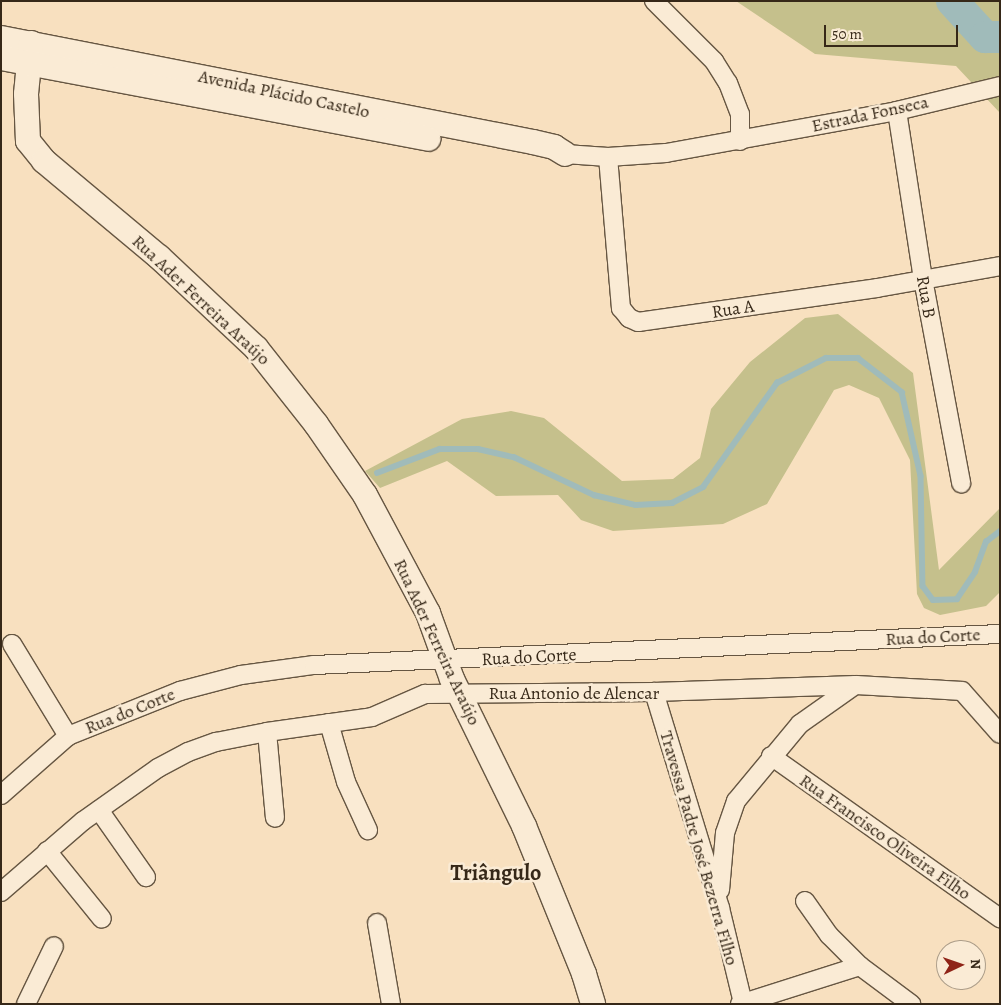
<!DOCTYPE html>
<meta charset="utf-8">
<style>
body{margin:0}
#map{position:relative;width:1001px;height:1005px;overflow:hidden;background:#f8e0bf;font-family:Alegreya,serif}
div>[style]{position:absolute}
.green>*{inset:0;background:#c5c08c}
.stream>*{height:5.5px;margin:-2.75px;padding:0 2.75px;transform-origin:2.75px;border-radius:2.75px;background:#a0bbba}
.river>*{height:32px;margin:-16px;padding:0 16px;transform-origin:16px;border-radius:16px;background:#a0bbba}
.roads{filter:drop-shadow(1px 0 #665642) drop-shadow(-1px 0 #665642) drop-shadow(0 1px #665642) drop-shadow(0 -1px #665642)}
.street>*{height:18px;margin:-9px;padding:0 9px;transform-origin:9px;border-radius:9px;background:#faebd5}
.secondary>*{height:24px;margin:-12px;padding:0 12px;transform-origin:12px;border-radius:12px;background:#faebd5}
span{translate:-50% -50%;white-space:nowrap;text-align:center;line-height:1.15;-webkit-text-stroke:5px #faebd5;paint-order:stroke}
.street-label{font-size:18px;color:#362818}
.district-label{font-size:22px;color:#362818;font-weight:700}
.frame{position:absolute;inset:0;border:2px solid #362818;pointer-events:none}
.north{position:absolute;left:936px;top:940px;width:50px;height:50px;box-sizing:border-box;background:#faebd5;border:1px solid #ac9d89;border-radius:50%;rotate:87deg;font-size:14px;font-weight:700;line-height:20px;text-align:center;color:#362818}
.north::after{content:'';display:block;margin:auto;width:18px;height:22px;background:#8f2418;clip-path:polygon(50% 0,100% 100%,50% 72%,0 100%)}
.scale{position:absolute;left:824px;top:25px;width:134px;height:22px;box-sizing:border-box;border:2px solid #362818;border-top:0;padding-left:6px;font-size:15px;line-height:18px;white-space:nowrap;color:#362818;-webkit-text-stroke:4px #faebd5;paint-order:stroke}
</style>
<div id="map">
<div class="green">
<div style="clip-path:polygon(736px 1px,1000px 1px,1000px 113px,956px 66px,815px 54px)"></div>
<div style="clip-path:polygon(838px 314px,913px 373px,939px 570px,1000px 508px,1000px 592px,986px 606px,940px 615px,924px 608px,917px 594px,910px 460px,879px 398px,849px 385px,834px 390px,767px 504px,723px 524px,613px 531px,581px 520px,558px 495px,496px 496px,447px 461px,380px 488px,365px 471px,462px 419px,511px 411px,544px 418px,622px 481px,673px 479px,700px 458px,711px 409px,750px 362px,805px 318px)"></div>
</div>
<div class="stream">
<div style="left:377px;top:473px;width:67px;rotate:-20.9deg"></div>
<div style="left:440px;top:449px;width:38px"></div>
<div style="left:478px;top:449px;width:37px;rotate:13deg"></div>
<div style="left:514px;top:457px;width:89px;rotate:25.4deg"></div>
<div style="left:594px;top:495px;width:43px;rotate:13.4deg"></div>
<div style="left:636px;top:505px;width:36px;rotate:-3deg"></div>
<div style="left:672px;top:503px;width:35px;rotate:-27deg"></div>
<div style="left:703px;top:487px;width:128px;rotate:-54.6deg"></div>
<div style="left:777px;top:383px;width:55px;rotate:-27deg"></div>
<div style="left:826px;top:358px;width:32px"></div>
<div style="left:858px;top:358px;width:56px;rotate:37.7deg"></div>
<div style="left:902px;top:392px;width:86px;rotate:77.3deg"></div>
<div style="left:921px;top:476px;width:110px;rotate:89deg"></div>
<div style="left:923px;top:586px;width:17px;rotate:54deg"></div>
<div style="left:933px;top:600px;width:24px;rotate:-2deg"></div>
<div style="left:957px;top:599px;width:32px;rotate:-56deg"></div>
<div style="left:975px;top:572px;width:32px;rotate:-70deg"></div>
<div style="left:986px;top:542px;width:18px;rotate:-38deg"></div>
</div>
<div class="river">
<div style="left:952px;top:1px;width:49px;rotate:47.5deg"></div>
<div style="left:985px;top:37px;width:15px"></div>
</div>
<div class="roads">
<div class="street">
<div style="left:654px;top:1px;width:85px;rotate:45deg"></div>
<div style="left:714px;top:61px;width:26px;rotate:58deg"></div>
<div style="left:728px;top:83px;width:33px;rotate:69deg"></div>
<div style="left:740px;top:114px;width:27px;rotate:90deg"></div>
<div style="left:897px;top:111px;width:170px;rotate:81.2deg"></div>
<div style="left:923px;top:279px;width:208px;rotate:79.4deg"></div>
<div style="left:565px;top:154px;width:43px;rotate:4deg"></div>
<div style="left:608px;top:157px;width:58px;rotate:-3.9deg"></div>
<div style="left:666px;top:153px;width:235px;rotate:-10.3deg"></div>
<div style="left:897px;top:111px;width:106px;rotate:-13.6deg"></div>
<div style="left:608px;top:157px;width:152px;rotate:85.1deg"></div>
<div style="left:621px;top:308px;width:13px;rotate:51deg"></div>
<div style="left:629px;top:318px;width:10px;rotate:24deg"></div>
<div style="left:638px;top:322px;width:241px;rotate:-8.1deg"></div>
<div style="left:877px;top:288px;width:125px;rotate:-10.1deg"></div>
<div style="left:12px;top:644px;width:108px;rotate:58.7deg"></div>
<div style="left:654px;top:692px;width:226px;rotate:73deg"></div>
<div style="left:720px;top:908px;width:98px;rotate:76.4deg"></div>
<div style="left:329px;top:723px;width:61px;rotate:73.9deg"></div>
<div style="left:346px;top:782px;width:53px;rotate:65.4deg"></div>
<div style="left:267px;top:732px;width:86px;rotate:84.7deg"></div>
<div style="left:771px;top:756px;width:281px;rotate:35.3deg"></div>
<div style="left:1px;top:795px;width:89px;rotate:-41.4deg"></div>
<div style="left:68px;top:736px;width:121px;rotate:-21.9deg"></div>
<div style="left:180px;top:691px;width:63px;rotate:-14.7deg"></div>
<div style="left:241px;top:675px;width:74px;rotate:-7.8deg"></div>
<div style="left:314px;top:665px;width:687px;rotate:-2.59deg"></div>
<div style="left:99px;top:810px;width:82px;rotate:55deg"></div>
<div style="left:47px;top:851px;width:87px;rotate:51deg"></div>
<div style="left:720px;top:890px;width:57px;rotate:-85deg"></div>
<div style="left:725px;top:833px;width:34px;rotate:-71deg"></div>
<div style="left:736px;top:801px;width:100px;rotate:-50.3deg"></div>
<div style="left:800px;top:724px;width:67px;rotate:-35.3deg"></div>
<div style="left:1px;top:892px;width:108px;rotate:-40.9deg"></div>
<div style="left:83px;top:821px;width:92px;rotate:-35.2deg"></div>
<div style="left:158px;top:768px;width:34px;rotate:-28deg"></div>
<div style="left:188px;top:752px;width:30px;rotate:-20deg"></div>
<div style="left:216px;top:742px;width:52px;rotate:-11.1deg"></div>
<div style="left:267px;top:732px;width:106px;rotate:-8.1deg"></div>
<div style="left:372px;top:717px;width:58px;rotate:-23.5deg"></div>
<div style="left:425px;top:694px;width:229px;rotate:-0.5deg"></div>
<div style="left:654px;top:692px;width:202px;rotate:-2deg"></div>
<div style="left:856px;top:685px;width:106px;rotate:3.2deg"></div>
<div style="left:962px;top:691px;width:57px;rotate:48.5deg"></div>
<div style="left:805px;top:901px;width:42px;rotate:54.8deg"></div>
<div style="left:829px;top:935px;width:44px;rotate:45deg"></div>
<div style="left:860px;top:966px;width:64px;rotate:36.7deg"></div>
<div style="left:377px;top:923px;width:82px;rotate:80.2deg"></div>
<div style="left:26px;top:1004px;width:64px;rotate:-64.2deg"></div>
<div style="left:740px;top:1004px;width:126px;rotate:-17.6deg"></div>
</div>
<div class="secondary">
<div style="left:1px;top:38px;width:542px;rotate:11.06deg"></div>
<div style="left:533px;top:142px;width:22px;rotate:13deg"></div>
<div style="left:554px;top:147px;width:13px;rotate:32deg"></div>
<div style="left:31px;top:43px;width:51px;rotate:95.6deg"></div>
<div style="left:26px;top:94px;width:47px;rotate:87.6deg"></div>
<div style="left:28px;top:141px;width:26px;rotate:51deg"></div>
<div style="left:44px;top:161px;width:150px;rotate:39.9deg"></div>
<div style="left:159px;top:257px;width:133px;rotate:43.2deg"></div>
<div style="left:256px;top:348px;width:97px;rotate:51.7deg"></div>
<div style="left:316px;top:424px;width:86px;rotate:55.4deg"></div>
<div style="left:365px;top:495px;width:134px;rotate:61.9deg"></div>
<div style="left:428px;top:613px;width:70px;rotate:70deg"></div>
<div style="left:452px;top:679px;width:164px;rotate:63.9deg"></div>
<div style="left:524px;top:826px;width:160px;rotate:67.9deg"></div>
<div style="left:584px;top:974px;width:31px;rotate:73deg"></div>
<div style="left:1px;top:58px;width:435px;rotate:10.7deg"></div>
</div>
</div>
<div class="street-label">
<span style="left:284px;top:94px;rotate:12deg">Avenida Plácido Castelo</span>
<span style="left:870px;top:114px;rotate:-12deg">Estrada Fonseca</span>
<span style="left:926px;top:297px;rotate:80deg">Rua B</span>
<span style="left:201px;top:300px;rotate:43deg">Rua Ader Ferreira Araújo</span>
<span style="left:733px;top:309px;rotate:-9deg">Rua A</span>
<span style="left:933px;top:637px;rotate:-3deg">Rua do Corte</span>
<span style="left:437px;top:642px;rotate:65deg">Rua Ader Ferreira Araújo</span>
<span style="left:529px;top:657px;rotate:-3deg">Rua do Corte</span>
<span style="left:574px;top:693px">Rua Antonio de Alencar</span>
<span style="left:130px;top:711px;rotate:-22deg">Rua do Corte</span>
<span style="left:885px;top:837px;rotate:35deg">Rua Francisco Oliveira Filho</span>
<span style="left:699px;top:848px;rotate:74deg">Travessa Padre José Bezerra Filho</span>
</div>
<div class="district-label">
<span style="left:496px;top:874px">Triângulo</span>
</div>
<div class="frame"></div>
<div class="north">N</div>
<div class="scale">50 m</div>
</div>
